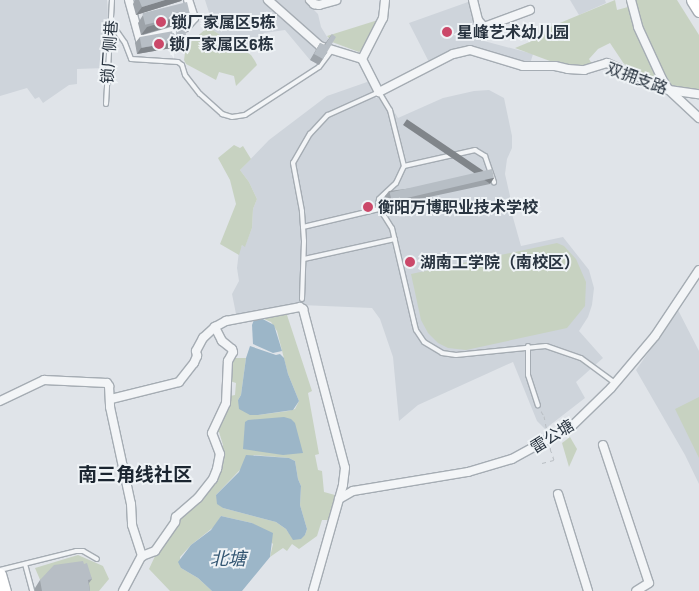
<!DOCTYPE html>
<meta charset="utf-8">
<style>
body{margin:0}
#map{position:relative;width:699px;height:591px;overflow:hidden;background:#e0e4e9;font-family:Barlow,"Noto Sans SC",sans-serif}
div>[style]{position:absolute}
.built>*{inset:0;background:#ced4db}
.green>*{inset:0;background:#c7d2c1}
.water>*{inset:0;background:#9cb6c8}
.path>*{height:1px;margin-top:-0.5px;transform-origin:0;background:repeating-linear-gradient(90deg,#babfc4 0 4px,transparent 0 8px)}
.roads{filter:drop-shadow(1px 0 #a5acb3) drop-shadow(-1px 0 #a5acb3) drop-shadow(0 1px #a5acb3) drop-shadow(0 -1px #a5acb3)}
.service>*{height:4px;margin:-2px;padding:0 2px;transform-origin:2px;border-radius:2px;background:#f3f5f7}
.minor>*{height:8px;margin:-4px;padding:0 4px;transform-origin:4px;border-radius:4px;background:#f3f5f7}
.primary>*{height:11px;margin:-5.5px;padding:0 5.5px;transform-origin:5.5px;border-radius:5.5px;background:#fff}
.path-bridge>*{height:1px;margin-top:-0.5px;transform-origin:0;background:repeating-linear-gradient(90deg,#babfc4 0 4px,transparent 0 8px)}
.wall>*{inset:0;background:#9da3a9}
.shaded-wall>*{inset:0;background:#80858a;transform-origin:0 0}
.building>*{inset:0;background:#b7bec5;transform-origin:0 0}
.dots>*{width:14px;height:14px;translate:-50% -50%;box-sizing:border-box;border:2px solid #eff3f6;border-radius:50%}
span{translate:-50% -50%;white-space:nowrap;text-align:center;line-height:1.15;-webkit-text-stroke:4px #eff3f6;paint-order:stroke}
.poi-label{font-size:16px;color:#293440;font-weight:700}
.left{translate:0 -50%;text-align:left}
.street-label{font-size:16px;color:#293440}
.water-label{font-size:18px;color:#345773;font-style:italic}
.quarter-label{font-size:19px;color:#1b2530;font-weight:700}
</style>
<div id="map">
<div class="built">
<div style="clip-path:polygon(0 0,107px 0,108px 18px,104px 68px,77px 69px,77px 84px,69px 85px,43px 103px,39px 97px,35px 99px,27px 88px,0 96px)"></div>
<div style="clip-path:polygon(205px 0,304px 0,318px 14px,321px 27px,329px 40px,319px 65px,310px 60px,285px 30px,264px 33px,248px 53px,208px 27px,212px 22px)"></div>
<div style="clip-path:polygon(570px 0,605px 0,606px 3px,579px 15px)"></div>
<div style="clip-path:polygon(468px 2px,484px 41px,533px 54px,530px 64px,471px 48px,430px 64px,409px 23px)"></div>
<div style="clip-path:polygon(370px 81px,376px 98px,384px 95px,398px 118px,443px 98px,474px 91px,489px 90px,504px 98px,512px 136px,512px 148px,507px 159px,505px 174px,512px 205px,510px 207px,521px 246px,563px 237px,589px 270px,594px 288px,592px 305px,588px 317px,579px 331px,603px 358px,576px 382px,585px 398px,545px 429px,537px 421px,513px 362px,418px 405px,399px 421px,393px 357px,380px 319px,372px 308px,301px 305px,237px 316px,236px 314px,232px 294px,239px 281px,237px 268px,239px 251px,243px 244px,245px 246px,252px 228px,253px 209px,257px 199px,249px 182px,240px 170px,269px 140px,327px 96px)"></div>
<div style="clip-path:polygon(678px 310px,699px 351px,699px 484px,685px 455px,636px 370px)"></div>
</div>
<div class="green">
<div style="clip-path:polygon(615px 0,617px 10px,628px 7px,656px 75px,652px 78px,648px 79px,626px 67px,610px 43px,598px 49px,589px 59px,592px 64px,580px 68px,558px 64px,515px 48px,544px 36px,543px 30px)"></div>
<div style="clip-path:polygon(634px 0,677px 0,699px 35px,699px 92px,670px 85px,640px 24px)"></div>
<div style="clip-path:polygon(378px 20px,364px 48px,359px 52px,332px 42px,327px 36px)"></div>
<div style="clip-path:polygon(208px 27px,251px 55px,255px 61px,257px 65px,236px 86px,234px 76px,219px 72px,216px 80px,186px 64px,184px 60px,186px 46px)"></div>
<div style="clip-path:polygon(234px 145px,240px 148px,243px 146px,251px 159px,240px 170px,249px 182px,257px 199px,253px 209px,252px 228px,245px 247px,242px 245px,239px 255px,220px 244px,236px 204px,230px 180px,218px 158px)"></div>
<div style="clip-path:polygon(557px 243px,564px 246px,576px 259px,586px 282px,585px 306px,567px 328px,466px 350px,448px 348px,438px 343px,428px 333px,421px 320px,411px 274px)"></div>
<div style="clip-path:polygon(evenodd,286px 312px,312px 391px,308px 393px,319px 454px,315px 455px,318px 470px,322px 471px,324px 492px,335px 495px,331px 520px,322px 520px,317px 536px,299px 549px,292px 544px,287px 551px,283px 548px,270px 557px,273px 544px,252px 523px,221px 516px,215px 526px,191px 545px,180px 557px,181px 568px,198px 578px,212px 591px,170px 591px,149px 569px,156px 554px,179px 523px,178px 519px,202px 497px,221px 456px,223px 445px,219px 432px,215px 432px,230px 405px,230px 396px,235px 395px,236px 383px,230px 381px,232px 358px,246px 358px,241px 395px,238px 400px,258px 415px,288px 411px,295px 409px,299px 401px,288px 374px,277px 331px,271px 322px,257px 316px,286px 312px,254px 455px,289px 458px,295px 461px,298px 479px,301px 486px,300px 505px,307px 529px,305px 535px,293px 539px,286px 529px,276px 522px,223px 508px,216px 495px,254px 455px)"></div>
<div style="clip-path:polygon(699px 397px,699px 458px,675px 409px)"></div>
<div style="clip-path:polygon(570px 437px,577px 449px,569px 467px,562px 443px)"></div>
<div style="clip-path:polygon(78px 555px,103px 566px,109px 579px,99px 591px,83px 591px,41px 582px,35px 568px)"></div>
</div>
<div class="water">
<div style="clip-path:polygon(257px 316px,274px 325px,282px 351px,273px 353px,253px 344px,252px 325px,255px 317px)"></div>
<div style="clip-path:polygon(250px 346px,276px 355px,280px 354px,284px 358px,288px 374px,299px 401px,293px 410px,258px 415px,250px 415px,239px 409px,238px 400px,241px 395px,246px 358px)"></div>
<div style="clip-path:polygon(284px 417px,291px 419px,295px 423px,303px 453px,283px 455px,243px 449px,245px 422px,248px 420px)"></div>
<div style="clip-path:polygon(246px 455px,289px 458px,295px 461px,298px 479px,301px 486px,300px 505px,307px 529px,305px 535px,301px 539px,293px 540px,286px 529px,276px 522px,223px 508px,217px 504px,216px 495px,239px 472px)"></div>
<div style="clip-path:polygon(221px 516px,252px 523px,273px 533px,270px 557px,242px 591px,212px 591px,198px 578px,181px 568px,178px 562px,191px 545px,211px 530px)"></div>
</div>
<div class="path">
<div style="left:541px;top:411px;width:6px;rotate:59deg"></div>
<div style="left:542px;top:463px;width:12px;rotate:-14deg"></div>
<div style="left:554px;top:460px;width:9px;rotate:-108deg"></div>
</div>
<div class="roads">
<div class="service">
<div style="left:111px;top:23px;width:24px;rotate:55deg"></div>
<div style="left:125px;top:43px;width:17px;rotate:69deg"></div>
<div style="left:131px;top:59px;width:47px;rotate:3.7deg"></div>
<div style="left:178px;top:62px;width:5px;rotate:37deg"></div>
<div style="left:182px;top:65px;width:10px;rotate:73deg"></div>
<div style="left:185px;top:75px;width:24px;rotate:52deg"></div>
<div style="left:200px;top:94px;width:30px;rotate:42deg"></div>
<div style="left:222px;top:114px;width:10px;rotate:17deg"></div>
<div style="left:232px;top:117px;width:13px;rotate:-9deg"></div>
<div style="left:245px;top:115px;width:88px;rotate:-33deg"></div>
<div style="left:319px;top:67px;width:21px;rotate:-53deg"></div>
<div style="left:106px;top:104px;width:104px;rotate:-86.7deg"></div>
<div style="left:404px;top:166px;width:73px;rotate:-12.7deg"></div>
<div style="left:475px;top:150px;width:12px;rotate:31deg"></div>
<div style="left:485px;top:156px;width:28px;rotate:71deg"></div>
<div style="left:303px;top:227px;width:78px;rotate:-13.3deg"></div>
<div style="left:304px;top:259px;width:93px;rotate:-12.4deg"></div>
<div style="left:302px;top:299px;width:58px;rotate:-88deg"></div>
<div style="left:304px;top:241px;width:30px;rotate:-94deg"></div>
<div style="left:302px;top:211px;width:49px;rotate:-100.6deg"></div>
<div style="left:293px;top:163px;width:34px;rotate:-60deg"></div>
<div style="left:310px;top:134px;width:26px;rotate:-47deg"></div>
<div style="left:328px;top:115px;width:56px;rotate:-24.3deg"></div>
<div style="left:379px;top:92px;width:21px;rotate:59deg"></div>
<div style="left:390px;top:110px;width:58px;rotate:76deg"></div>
<div style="left:404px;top:166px;width:19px;rotate:115deg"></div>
<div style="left:396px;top:183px;width:23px;rotate:137deg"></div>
<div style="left:379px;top:199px;width:7px;rotate:98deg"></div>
<div style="left:378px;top:206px;width:26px;rotate:58deg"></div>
<div style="left:392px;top:228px;width:97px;rotate:76.8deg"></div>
<div style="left:414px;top:322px;width:8px;rotate:76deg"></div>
<div style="left:416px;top:330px;width:14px;rotate:56deg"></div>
<div style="left:424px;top:342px;width:21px;rotate:31deg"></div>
<div style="left:442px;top:353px;width:14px;rotate:8deg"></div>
<div style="left:456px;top:355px;width:90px;rotate:-5.7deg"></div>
<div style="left:546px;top:346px;width:37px;rotate:19deg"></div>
<div style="left:581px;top:358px;width:42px;rotate:36.3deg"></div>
<div style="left:528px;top:346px;width:29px;rotate:90deg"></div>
<div style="left:528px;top:375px;width:32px;rotate:72deg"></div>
<div style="left:25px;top:564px;width:28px;rotate:75deg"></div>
<div style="left:0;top:570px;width:78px;rotate:-14deg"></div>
<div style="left:76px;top:551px;width:7px"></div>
<div style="left:83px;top:551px;width:16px;rotate:30deg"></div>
</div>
<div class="minor">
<div style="left:129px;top:0;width:41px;rotate:74.6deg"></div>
<div style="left:140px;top:40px;width:48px;rotate:-15.8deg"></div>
<div style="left:186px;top:27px;width:12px;rotate:-48deg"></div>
<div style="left:194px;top:18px;width:19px;rotate:-108deg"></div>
<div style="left:268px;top:0;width:69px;rotate:41.5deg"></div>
<div style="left:320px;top:46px;width:44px;rotate:17.2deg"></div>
<div style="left:310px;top:0;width:6px;rotate:45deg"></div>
<div style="left:314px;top:4px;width:5px;rotate:11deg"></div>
<div style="left:319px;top:5px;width:18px;rotate:-16deg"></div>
<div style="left:385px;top:0;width:18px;rotate:96deg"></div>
<div style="left:383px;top:18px;width:46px;rotate:117.1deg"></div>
<div style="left:362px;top:59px;width:37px;rotate:63deg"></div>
<div style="left:379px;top:92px;width:83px;rotate:-27.2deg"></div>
<div style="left:453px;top:54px;width:17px;rotate:-13deg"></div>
<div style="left:470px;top:50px;width:55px;rotate:16.8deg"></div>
<div style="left:523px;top:66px;width:32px"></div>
<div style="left:555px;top:66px;width:13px;rotate:13deg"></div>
<div style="left:568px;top:69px;width:16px;rotate:4deg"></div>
<div style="left:584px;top:70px;width:24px;rotate:-17deg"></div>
<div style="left:607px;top:63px;width:68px;rotate:23.5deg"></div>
<div style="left:669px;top:90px;width:30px;rotate:8deg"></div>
<div style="left:473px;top:0;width:21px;rotate:76deg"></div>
<div style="left:478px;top:20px;width:9px;rotate:49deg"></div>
<div style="left:484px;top:27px;width:49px;rotate:-20.3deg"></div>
<div style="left:631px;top:0;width:28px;rotate:75deg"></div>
<div style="left:638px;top:27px;width:57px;rotate:65.2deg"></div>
<div style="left:662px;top:79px;width:13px;rotate:58deg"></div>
<div style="left:669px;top:90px;width:41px;rotate:43deg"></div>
<div style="left:111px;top:399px;width:70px;rotate:-14deg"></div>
<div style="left:179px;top:382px;width:24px;rotate:-52deg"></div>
<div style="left:194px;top:363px;width:8px;rotate:-67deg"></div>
<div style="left:197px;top:356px;width:5px;rotate:-101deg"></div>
<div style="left:196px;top:351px;width:15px;rotate:-62deg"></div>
<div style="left:203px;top:338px;width:16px;rotate:-43deg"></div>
<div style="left:215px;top:327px;width:13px;rotate:-29deg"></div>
<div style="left:226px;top:321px;width:75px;rotate:-10.7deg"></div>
<div style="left:300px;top:307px;width:4px;rotate:34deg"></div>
<div style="left:303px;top:309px;width:164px;rotate:75.2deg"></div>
<div style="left:345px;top:468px;width:17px;rotate:97deg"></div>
<div style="left:343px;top:485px;width:110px;rotate:105.8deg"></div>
<div style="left:0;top:401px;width:49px;rotate:-25.5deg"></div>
<div style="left:44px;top:380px;width:63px;rotate:2.7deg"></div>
<div style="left:107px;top:383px;width:4px;rotate:56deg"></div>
<div style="left:109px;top:386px;width:21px;rotate:87deg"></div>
<div style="left:110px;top:407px;width:99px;rotate:77.8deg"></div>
<div style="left:131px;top:504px;width:21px;rotate:87deg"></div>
<div style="left:132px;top:525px;width:33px;rotate:72deg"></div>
<div style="left:603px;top:445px;width:145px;rotate:71.6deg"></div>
<div style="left:649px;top:583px;width:15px;rotate:148deg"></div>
<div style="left:558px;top:494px;width:102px;rotate:72.8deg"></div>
<div style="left:339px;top:499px;width:16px;rotate:-30deg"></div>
<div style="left:353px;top:491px;width:117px;rotate:-9.4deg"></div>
<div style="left:468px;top:472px;width:46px;rotate:-16.5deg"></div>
<div style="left:512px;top:459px;width:68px;rotate:-28.8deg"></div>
<div style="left:572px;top:426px;width:54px;rotate:-44.3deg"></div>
<div style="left:611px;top:388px;width:68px;rotate:-49.8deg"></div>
<div style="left:655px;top:336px;width:79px;rotate:-56.3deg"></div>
<div style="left:123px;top:591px;width:40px;rotate:-62deg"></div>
<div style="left:142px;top:556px;width:14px;rotate:-21deg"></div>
<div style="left:155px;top:551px;width:35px;rotate:-55deg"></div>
<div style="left:175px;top:522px;width:5px;rotate:-79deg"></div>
<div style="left:176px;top:517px;width:29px;rotate:-41deg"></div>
<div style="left:198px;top:498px;width:24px;rotate:-52deg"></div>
<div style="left:213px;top:479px;width:11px;rotate:-68deg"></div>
<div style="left:217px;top:469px;width:15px;rotate:-79deg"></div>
<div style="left:220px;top:454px;width:22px;rotate:-111deg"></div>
<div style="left:212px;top:433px;width:33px;rotate:-65deg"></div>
<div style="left:226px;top:403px;width:42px;rotate:-87.3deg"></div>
<div style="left:228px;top:361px;width:10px;rotate:-61deg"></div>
<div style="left:233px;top:352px;width:3px;rotate:-108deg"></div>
<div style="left:232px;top:349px;width:13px;rotate:-141deg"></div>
<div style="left:222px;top:341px;width:16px;rotate:-117deg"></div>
</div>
<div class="primary">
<div style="left:692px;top:0;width:13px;rotate:58deg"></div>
<div style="left:0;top:574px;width:18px;rotate:74deg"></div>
</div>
</div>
<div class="path-bridge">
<div style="left:544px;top:416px;width:36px;rotate:79deg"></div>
</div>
<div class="wall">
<div style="clip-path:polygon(135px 0,182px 0,181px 1px,136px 15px,133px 4px)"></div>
<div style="clip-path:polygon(190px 14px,185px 22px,141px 35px,138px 23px,143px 15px)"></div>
<div style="clip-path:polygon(332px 34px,323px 59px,319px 65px,310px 60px,320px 43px,324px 45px)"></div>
<div style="clip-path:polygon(140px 37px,183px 46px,137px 54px,135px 43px)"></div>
<div style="clip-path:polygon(494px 178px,490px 184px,387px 206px,385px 196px,389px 191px)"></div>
<div style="clip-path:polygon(84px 564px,92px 579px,89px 583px,90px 591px,35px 591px,35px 588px,40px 580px)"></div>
</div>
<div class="shaded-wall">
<div style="clip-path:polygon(165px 0,182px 0,181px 1px,136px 15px,142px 7px)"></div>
<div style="clip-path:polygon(190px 14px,185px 22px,141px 35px,147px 27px)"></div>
<div style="clip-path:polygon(187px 40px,183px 46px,137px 54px,141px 48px)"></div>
<div style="left:494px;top:178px;width:7px;height:105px;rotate:124deg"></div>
</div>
<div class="building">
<div style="clip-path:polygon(139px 0,165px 0,142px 7px)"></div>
<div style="left:187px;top:2px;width:12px;height:46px;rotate:76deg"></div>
<div style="left:185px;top:29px;width:11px;height:46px;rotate:80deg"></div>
<div style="clip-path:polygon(332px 34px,336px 37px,323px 59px,314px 54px,320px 43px,325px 45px)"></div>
<div style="left:492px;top:169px;width:9px;height:105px;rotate:77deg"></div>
<div style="clip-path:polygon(83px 561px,84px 564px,87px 563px,92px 579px,88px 580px,90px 591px,42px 591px,40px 580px,54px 565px)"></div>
</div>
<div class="dots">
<div style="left:161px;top:22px;background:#cb4869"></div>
<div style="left:447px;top:32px;background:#cb4869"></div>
<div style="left:159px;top:44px;background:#cb4869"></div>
<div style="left:368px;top:207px;background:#cb4869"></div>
<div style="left:410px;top:262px;background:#cb4869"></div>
</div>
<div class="poi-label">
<span class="left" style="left:171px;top:22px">锁厂家属区5栋</span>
<span class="left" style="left:457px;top:32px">星峰艺术幼儿园</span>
<span class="left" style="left:169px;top:44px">锁厂家属区6栋</span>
<span class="left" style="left:378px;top:207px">衡阳万博职业技术学校</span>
<span class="left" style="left:420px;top:262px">湖南工学院（南校区）</span>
</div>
<div class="street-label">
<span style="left:109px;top:52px;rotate:-86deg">锁厂侧巷</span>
<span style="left:637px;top:78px;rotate:20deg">双拥支路</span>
<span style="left:552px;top:436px;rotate:-32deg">雷公塘</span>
</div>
<div class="water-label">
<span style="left:228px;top:558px">北塘</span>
</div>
<div class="quarter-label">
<span style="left:135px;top:474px">南三角线社区</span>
</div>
</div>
